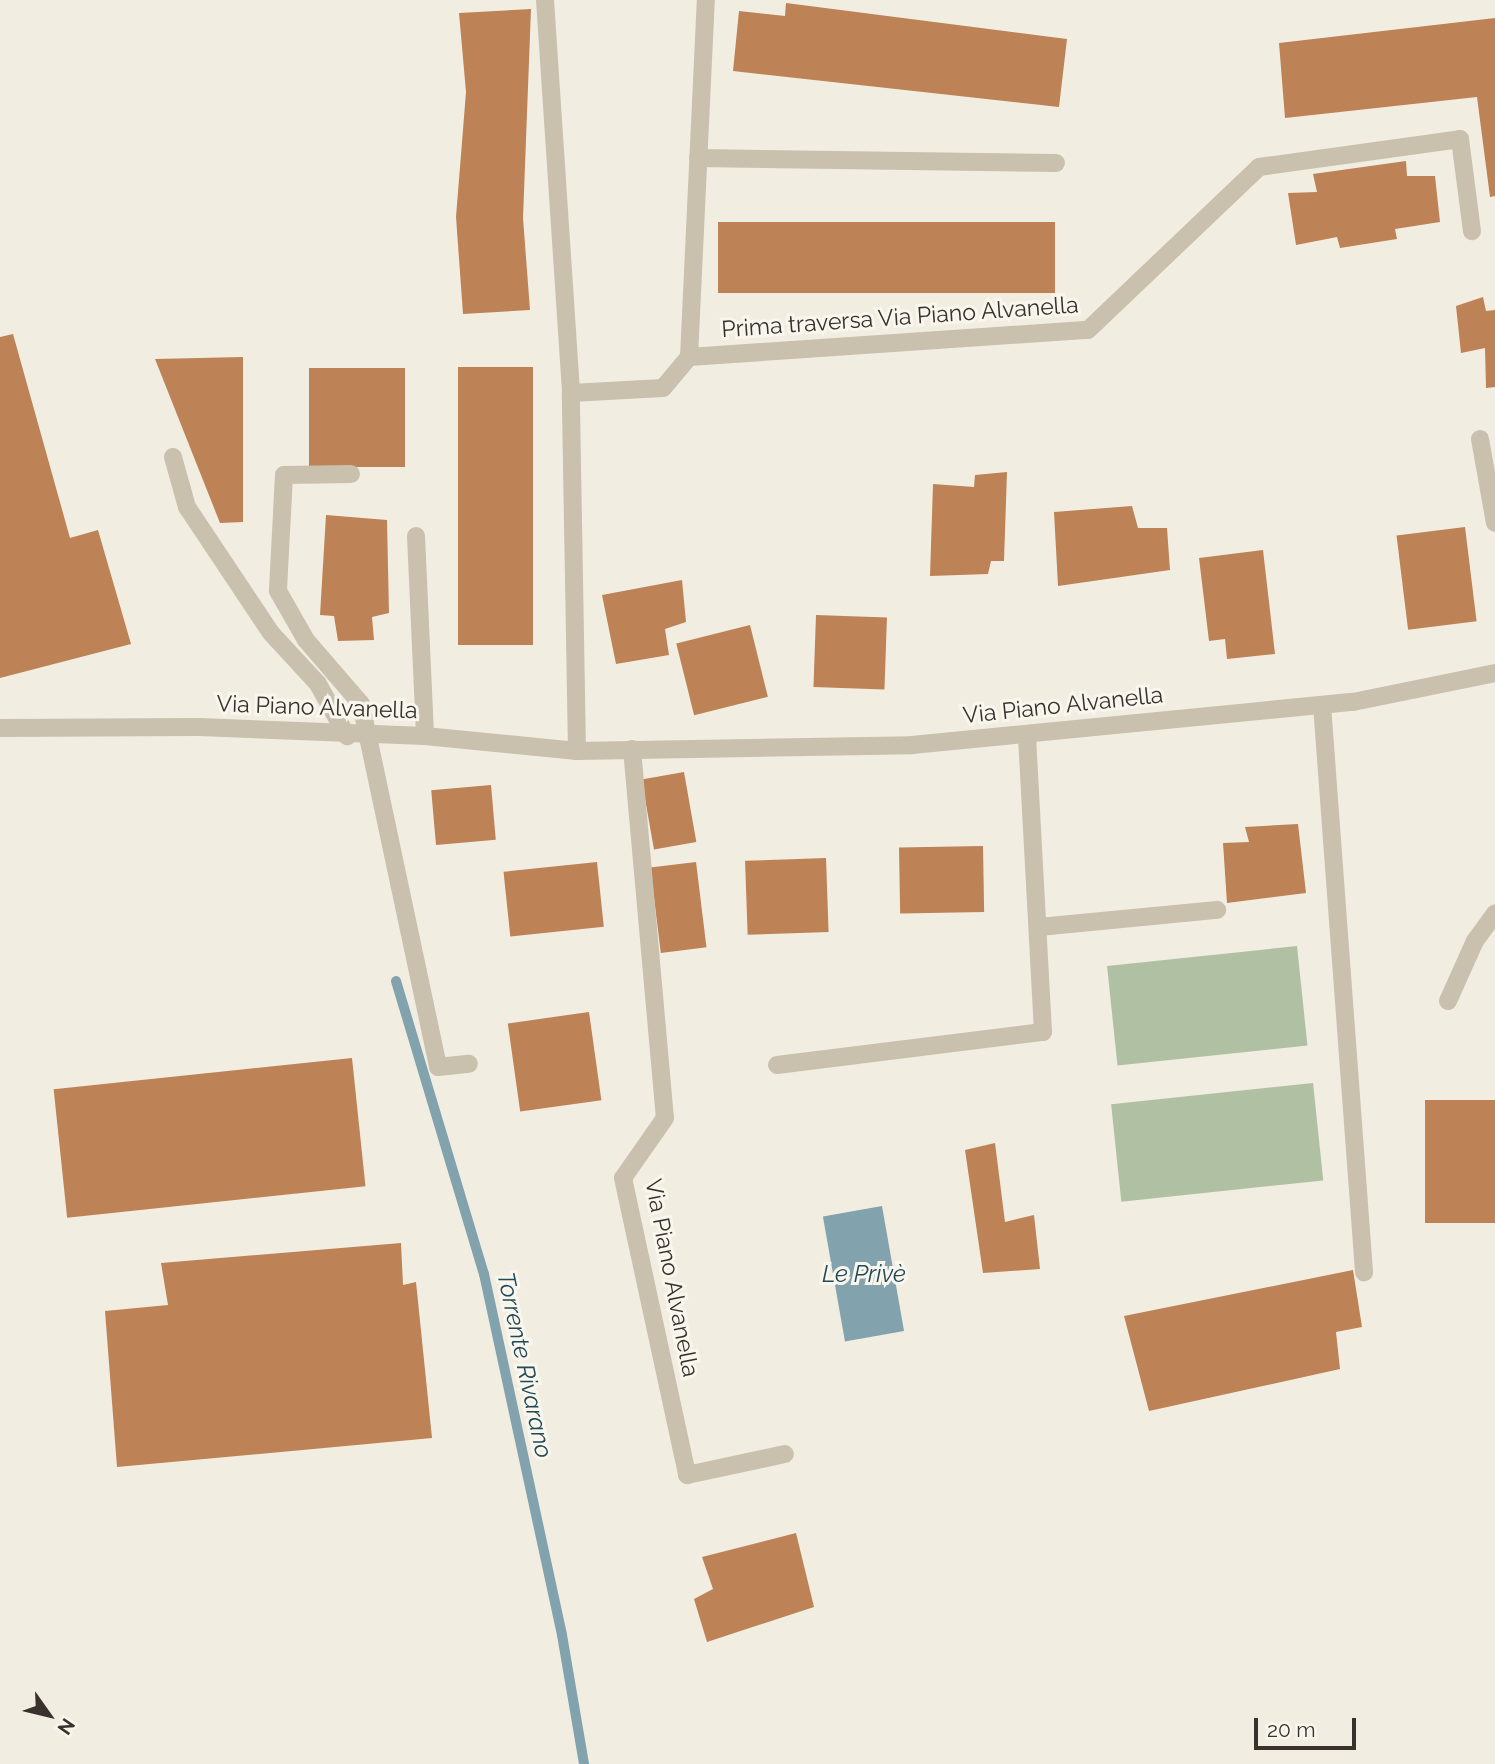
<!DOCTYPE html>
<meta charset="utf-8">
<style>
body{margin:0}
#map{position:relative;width:1495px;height:1764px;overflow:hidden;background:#f2ede1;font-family:Raleway,sans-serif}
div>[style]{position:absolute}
.green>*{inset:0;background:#b0c0a2;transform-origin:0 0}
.water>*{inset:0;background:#82a3ad;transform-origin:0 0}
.stream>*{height:10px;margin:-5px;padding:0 5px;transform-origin:5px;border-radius:5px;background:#82a3ad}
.building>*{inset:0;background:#bd8255;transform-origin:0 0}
.street>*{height:18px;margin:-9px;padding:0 9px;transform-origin:9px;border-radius:9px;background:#c9c0ae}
span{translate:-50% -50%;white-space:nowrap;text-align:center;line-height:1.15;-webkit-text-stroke:6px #f9f6ee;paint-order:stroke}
.street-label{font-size:23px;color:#39322c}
.water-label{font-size:24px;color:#244a57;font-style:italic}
.north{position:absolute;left:14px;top:1680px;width:70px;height:70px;-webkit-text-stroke:5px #f9f6ee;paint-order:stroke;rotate:124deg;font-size:19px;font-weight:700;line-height:28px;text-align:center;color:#39322c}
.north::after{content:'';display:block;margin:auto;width:24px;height:32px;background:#39322c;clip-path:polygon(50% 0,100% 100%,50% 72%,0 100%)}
.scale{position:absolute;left:1254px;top:1718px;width:102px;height:32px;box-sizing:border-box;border:4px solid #39322c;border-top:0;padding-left:9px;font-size:21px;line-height:24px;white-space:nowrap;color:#39322c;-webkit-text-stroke:5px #f9f6ee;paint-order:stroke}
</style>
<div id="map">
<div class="green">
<div style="left:1297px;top:946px;width:100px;height:191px;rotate:84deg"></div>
<div style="left:1313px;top:1083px;width:98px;height:203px;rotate:84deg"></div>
</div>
<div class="water">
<div style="left:882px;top:1206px;width:127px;height:60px;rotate:80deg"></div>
</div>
<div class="stream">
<div style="left:396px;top:981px;width:306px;rotate:73.3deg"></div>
<div style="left:484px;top:1274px;width:369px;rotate:77.8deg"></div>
<div style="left:562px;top:1635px;width:131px;rotate:80.3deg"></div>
</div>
<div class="building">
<div style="clip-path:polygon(786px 3px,1067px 39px,1059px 107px,733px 71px,739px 11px,785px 16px)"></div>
<div style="clip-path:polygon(531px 9px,523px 218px,530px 310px,463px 314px,456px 217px,466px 92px,459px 13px)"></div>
<div style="clip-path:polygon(1495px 18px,1495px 196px,1490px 197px,1477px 97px,1285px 118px,1279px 43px)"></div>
<div style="clip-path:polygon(1406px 161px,1407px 176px,1435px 176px,1440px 222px,1395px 229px,1397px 239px,1340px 248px,1337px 237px,1296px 245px,1288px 193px,1317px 192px,1313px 174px)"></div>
<div style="left:718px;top:222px;width:337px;height:71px"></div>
<div style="clip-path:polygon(1483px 297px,1486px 311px,1495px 310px,1495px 387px,1486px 388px,1485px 348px,1461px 353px,1456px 306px)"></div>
<div style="clip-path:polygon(13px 334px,70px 538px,98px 530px,131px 644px,0 678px,0 337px)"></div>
<div style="clip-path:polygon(243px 357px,243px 522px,220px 523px,155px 359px)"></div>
<div style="left:533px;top:367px;width:278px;height:75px;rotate:90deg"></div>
<div style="left:309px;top:368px;width:96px;height:99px"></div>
<div style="clip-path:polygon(1007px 472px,1004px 561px,991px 561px,988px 574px,930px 576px,933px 484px,974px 487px,975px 475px)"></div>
<div style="clip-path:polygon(1132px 506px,1138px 528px,1167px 528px,1170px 570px,1058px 586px,1054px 512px)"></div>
<div style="clip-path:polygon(326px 515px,387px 520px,389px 613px,372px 617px,374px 640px,338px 641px,334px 616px,320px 615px)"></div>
<div style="left:1465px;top:527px;width:95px;height:69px;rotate:83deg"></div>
<div style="clip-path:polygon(1263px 550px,1275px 654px,1227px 659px,1225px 639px,1209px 641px,1199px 558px)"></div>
<div style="clip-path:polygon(682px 580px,686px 622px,665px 629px,669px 655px,616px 664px,602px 595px)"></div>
<div style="left:816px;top:615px;width:71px;height:72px;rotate:2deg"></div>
<div style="left:750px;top:625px;width:74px;height:76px;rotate:76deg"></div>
<div style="left:684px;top:772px;width:71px;height:43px;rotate:80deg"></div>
<div style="left:491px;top:785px;width:55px;height:60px;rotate:85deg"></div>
<div style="clip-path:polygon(1298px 824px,1306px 893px,1227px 903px,1223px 843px,1249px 842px,1245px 827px)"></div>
<div style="left:983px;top:846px;width:66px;height:84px;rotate:89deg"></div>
<div style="left:826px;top:858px;width:74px;height:81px;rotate:88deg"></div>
<div style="left:597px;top:862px;width:65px;height:94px;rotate:84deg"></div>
<div style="left:696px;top:862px;width:86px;height:46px;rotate:83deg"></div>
<div style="left:589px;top:1012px;width:89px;height:82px;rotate:82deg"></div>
<div style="left:352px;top:1058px;width:129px;height:300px;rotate:84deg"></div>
<div style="left:1495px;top:1100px;width:123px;height:70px;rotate:90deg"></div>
<div style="clip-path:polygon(995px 1143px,1005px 1222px,1034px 1215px,1040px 1269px,983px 1273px,965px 1150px)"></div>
<div style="clip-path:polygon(401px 1243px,403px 1285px,416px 1282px,432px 1438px,117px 1467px,105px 1311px,168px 1305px,161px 1263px)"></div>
<div style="clip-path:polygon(1353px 1270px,1362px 1327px,1336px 1332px,1340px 1369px,1149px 1411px,1124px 1316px)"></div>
<div style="clip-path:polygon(796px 1533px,814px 1607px,707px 1642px,694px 1599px,713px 1589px,702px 1557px)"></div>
</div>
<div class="street">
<div style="left:545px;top:0;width:394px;rotate:86.2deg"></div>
<div style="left:698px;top:158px;width:358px;rotate:0.8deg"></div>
<div style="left:689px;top:357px;width:400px;rotate:-3.9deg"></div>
<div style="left:1088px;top:330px;width:236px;rotate:-43.6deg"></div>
<div style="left:1259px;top:167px;width:203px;rotate:-7.9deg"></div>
<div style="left:1460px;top:139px;width:93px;rotate:82.6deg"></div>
<div style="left:1480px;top:439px;width:85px;rotate:79.9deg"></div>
<div style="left:173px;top:457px;width:52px;rotate:74.4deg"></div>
<div style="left:187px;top:507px;width:151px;rotate:56.3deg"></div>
<div style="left:271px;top:633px;width:69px;rotate:47.3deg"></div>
<div style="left:318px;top:684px;width:60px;rotate:60.9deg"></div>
<div style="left:351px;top:474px;width:67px;rotate:179.1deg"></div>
<div style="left:284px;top:475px;width:116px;rotate:93deg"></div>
<div style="left:278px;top:591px;width:56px;rotate:60.3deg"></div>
<div style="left:306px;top:640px;width:84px;rotate:49.3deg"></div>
<div style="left:361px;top:704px;width:371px;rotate:78deg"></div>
<div style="left:438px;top:1067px;width:31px;rotate:-6deg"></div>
<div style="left:416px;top:536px;width:200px;rotate:87.4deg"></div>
<div style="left:1322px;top:705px;width:569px;rotate:85.76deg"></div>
<div style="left:0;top:728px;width:199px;rotate:-0.3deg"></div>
<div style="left:199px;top:727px;width:226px;rotate:2.3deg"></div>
<div style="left:425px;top:736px;width:153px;rotate:5.6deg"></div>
<div style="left:577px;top:751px;width:335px;rotate:-1deg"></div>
<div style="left:912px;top:745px;width:443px;rotate:-5.6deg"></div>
<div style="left:1353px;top:702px;width:145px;rotate:-11.5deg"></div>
<div style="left:632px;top:749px;width:370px;rotate:84.9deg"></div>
<div style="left:665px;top:1118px;width:73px;rotate:125deg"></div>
<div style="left:623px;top:1178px;width:304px;rotate:77.8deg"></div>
<div style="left:687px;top:1475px;width:100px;rotate:-12.1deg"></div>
<div style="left:577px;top:751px;width:358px;rotate:-91deg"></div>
<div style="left:571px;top:393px;width:92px;rotate:-3.1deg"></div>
<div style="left:663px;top:388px;width:40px;rotate:-50deg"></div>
<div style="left:689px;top:357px;width:357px;rotate:-87.3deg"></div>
<div style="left:1039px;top:927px;width:179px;rotate:-5.5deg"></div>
<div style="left:1448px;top:1001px;width:66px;rotate:-65.8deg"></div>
<div style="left:1475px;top:941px;width:34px;rotate:-54deg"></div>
<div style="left:777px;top:1065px;width:268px;rotate:-7.1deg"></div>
<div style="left:1043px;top:1032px;width:298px;rotate:-93.1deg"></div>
</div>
<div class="street-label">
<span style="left:900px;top:317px;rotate:-4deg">Prima traversa Via Piano Alvanella</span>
<span style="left:1063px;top:705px;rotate:-6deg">Via Piano Alvanella</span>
<span style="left:317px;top:707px;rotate:2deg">Via Piano Alvanella</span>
<span style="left:672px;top:1278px;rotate:79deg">Via Piano Alvanella</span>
</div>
<div class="water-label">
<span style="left:864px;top:1274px">Le Privè</span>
<span style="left:525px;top:1365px;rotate:78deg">Torrente Rivarano</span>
</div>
<div class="north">N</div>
<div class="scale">20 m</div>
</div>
